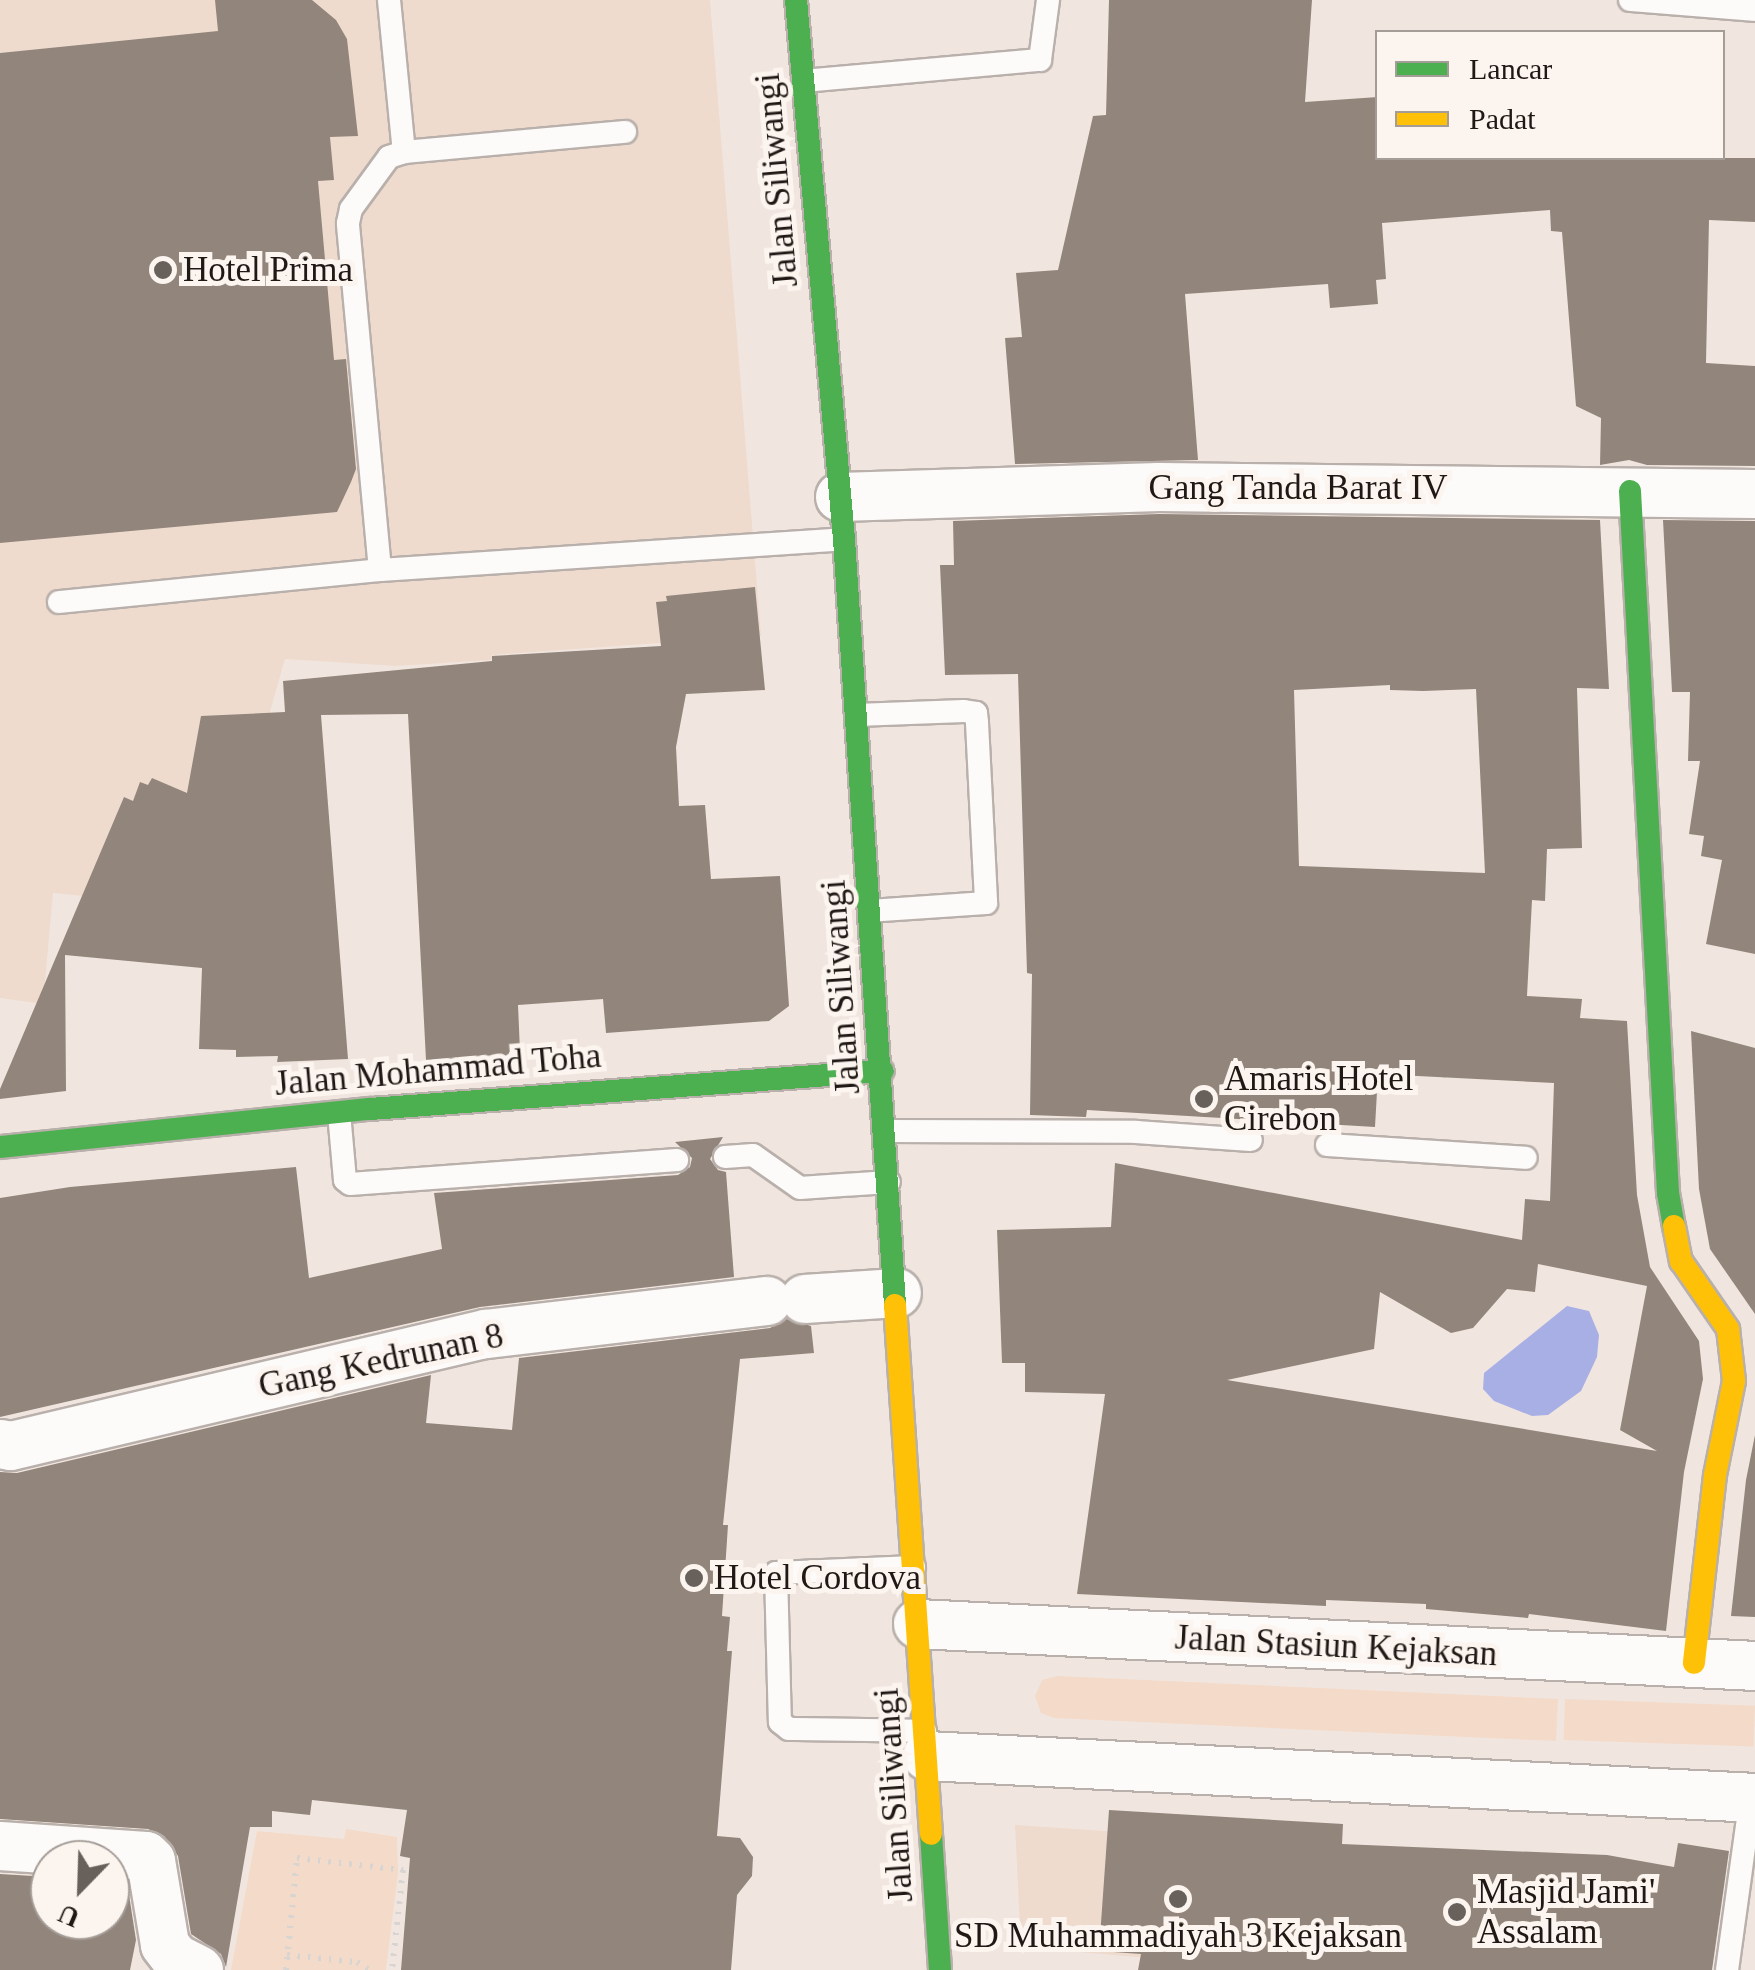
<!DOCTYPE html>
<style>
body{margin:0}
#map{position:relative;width:1755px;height:1970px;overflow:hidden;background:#f1e6df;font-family:Georgia,serif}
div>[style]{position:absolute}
.built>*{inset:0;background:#eedbce}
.green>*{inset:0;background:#f4dac9;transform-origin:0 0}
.water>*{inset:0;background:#a8afe5}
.building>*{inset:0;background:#92857c}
.path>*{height:6px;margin-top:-3px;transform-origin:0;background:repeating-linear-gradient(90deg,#d8d4d2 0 2.5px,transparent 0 10.5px)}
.roads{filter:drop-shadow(2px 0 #b9b0ab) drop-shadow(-2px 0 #b9b0ab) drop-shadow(0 2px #b9b0ab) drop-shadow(0 -2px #b9b0ab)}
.lane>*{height:22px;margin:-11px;padding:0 11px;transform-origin:11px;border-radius:11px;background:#fdfbfa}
.street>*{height:48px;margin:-24px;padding:0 24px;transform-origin:24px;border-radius:24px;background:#fdfbfa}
.fast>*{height:22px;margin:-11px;padding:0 11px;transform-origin:11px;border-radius:11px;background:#4caf50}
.slow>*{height:22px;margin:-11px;padding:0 11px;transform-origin:11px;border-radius:11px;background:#ffc107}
.dots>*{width:28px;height:28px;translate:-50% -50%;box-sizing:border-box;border:5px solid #fcf4ef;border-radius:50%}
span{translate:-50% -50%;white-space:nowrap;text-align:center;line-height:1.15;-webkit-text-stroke:10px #fcf4ef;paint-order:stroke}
.street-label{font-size:35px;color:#1f1814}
.poi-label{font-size:35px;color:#1f1814}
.left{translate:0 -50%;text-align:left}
.legend{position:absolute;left:1375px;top:30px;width:350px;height:130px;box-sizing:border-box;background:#fcf4ef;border:2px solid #a49c97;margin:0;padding:12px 18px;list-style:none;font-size:30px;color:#1f1814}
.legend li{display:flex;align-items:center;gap:20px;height:50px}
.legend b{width:50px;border:2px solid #a49c97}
.north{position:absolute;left:30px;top:1840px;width:100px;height:100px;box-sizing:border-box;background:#fcf4ef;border:2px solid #a49c97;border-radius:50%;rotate:203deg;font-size:28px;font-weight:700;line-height:40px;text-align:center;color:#1f1814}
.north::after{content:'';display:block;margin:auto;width:35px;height:45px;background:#68605b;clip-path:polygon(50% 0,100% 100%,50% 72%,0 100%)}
</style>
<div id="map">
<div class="built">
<div style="clip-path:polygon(0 0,710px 0,761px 636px,492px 655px,491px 660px,396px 666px,285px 659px,267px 722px,124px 900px,53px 893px,43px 1004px,0 998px)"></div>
<div style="clip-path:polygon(1015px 1825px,1210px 1838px,1287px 1970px,1021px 1947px)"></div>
</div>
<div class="green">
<div style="clip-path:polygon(1057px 1676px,1558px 1699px,1556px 1741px,1054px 1718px,1041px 1713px,1035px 1696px,1042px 1680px)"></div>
<div style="left:1565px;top:1699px;width:190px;height:41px;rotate:2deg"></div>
<div style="clip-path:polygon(346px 1829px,397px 1837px,398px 1874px,386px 1970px,231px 1970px,257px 1831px,344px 1839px)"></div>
</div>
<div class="water">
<div style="clip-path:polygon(1567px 1306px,1589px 1311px,1599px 1335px,1597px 1357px,1581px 1391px,1548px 1415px,1532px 1416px,1494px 1401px,1483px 1389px,1484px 1373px)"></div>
</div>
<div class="building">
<div style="clip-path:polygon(215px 0,312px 0,336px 20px,347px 39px,358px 136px,330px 137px,334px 180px,318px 181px,334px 360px,346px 359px,356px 469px,351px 482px,337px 512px,0 543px,0 53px,218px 31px)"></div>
<div style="clip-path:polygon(1109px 0,1312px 0,1305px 102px,1378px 97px,1378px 158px,1755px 158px,1755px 222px,1709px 220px,1706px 363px,1755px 366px,1755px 466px,1647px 465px,1629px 460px,1600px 465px,1601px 418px,1576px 406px,1562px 232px,1551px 231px,1550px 210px,1382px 223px,1386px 279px,1376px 280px,1378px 304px,1330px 308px,1328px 284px,1185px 294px,1198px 460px,1015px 464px,1005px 338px,1022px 337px,1016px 273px,1058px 270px,1093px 116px,1106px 115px)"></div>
<div style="clip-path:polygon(evenodd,1159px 514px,1600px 520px,1609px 689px,1577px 688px,1582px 848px,1547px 849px,1545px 901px,1532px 900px,1527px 996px,1582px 999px,1580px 1018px,1627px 1021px,1637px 1195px,1650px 1267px,1699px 1341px,1703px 1379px,1684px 1472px,1666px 1631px,1529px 1614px,1528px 1618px,1426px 1609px,1426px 1604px,1326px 1600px,1326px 1606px,1077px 1594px,1105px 1394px,1025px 1392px,1025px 1363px,1002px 1363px,997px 1230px,1111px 1227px,1115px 1163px,1522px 1240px,1525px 1199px,1550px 1201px,1554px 1083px,1378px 1074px,1375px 1127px,1087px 1110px,1086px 1117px,1030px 1115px,1032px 974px,1027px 973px,1018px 674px,945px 675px,940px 565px,954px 565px,953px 521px,1159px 514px,1390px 685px,1390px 690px,1423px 691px,1476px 689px,1485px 873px,1299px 866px,1294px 690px,1390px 685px,1159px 514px,1538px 1264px,1647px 1286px,1620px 1430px,1657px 1451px,1227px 1380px,1374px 1349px,1380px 1292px,1451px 1333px,1473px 1328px,1507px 1289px,1535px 1292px,1538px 1264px)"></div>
<div style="clip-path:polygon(1663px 520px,1755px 521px,1755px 954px,1706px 944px,1722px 860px,1701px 856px,1704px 836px,1689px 834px,1700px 761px,1688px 761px,1690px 692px,1672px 692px)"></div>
<div style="clip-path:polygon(755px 587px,765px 690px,686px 694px,676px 747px,679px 806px,705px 805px,711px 879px,780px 876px,789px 1006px,769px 1021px,606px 1033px,603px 999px,518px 1005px,520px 1051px,509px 1052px,509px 1063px,426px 1060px,408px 714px,321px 715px,348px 1059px,277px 1062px,278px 1056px,236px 1057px,236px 1050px,199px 1049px,202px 968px,65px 955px,66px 1091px,0 1099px,0 1089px,124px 797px,133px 801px,140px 782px,148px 785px,152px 778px,187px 793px,201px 716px,285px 712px,283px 681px,492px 661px,492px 656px,661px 646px,656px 602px,667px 601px,666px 596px)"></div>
<div style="clip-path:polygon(1691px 1031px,1755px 1048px,1755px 1314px,1710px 1249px,1699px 1189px)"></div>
<div style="clip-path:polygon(723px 1137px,710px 1159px,718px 1170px,726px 1172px,734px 1277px,480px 1307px,0 1417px,0 1198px,70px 1187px,296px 1167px,309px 1278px,442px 1249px,434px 1193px,678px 1175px,690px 1167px,692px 1158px,675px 1142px)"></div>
<div style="clip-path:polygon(787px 1319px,811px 1326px,814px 1353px,740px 1359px,723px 1525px,728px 1525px,722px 1616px,730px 1617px,727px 1651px,732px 1651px,717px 1836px,740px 1838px,753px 1857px,752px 1876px,737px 1895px,731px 1970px,401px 1970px,410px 1858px,400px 1856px,407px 1810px,312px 1800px,310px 1815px,272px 1811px,272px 1827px,250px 1827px,226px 1967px,221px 1954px,191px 1934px,178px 1856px,164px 1836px,148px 1829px,0 1819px,0 1472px,17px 1473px,431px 1375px,426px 1423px,512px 1430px,519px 1358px,770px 1328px)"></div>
<div style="clip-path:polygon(1755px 1435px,1755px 1617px,1731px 1616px,1746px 1480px)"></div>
<div style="clip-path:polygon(1109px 1810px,1343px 1824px,1342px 1844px,1607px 1855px,1674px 1867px,1678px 1843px,1729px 1851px,1712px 1970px,1138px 1970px,1141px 1954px,1099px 1951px)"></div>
<div style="clip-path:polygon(0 1874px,50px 1877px,50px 1920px,110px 1920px,110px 1881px,127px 1882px,136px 1940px,130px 1970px,0 1970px)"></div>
</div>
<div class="path">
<div style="left:287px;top:1955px;width:70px;rotate:5.7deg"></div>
<div style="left:357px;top:1962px;width:14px;rotate:34deg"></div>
<div style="left:286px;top:1970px;width:113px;rotate:-84.4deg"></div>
<div style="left:297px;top:1858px;width:107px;rotate:6.5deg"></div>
<div style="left:403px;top:1870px;width:101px;rotate:96.3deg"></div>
</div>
<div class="roads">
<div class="lane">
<div style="left:389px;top:0;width:153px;rotate:84.4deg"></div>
<div style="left:1630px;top:0;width:125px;rotate:4.6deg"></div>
<div style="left:803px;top:81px;width:238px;rotate:-5.1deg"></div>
<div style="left:1040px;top:60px;width:61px;rotate:-82.4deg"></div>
<div style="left:380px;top:570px;width:348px;rotate:-95.3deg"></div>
<div style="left:348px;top:223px;width:14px;rotate:-78deg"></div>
<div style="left:351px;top:209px;width:64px;rotate:-53.8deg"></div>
<div style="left:389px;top:157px;width:16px;rotate:-18deg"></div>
<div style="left:404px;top:152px;width:222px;rotate:-5.2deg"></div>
<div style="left:59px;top:602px;width:323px;rotate:-5.7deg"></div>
<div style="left:380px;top:570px;width:465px;rotate:-3.8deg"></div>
<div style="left:856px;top:715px;width:108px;rotate:-2.1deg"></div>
<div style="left:964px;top:711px;width:12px;rotate:9deg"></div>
<div style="left:976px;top:713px;width:10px;rotate:84deg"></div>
<div style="left:977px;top:723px;width:180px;rotate:87.1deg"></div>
<div style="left:986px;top:903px;width:116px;rotate:176.1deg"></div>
<div style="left:339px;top:1113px;width:67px;rotate:84.9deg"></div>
<div style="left:345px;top:1180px;width:6px;rotate:39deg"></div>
<div style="left:350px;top:1184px;width:328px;rotate:-4.2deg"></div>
<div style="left:886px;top:1131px;width:250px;rotate:0.2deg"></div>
<div style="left:1136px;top:1132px;width:115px;rotate:4deg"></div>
<div style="left:1327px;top:1145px;width:199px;rotate:3.7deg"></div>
<div style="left:725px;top:1157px;width:28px;rotate:-4deg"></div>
<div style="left:753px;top:1155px;width:57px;rotate:35.1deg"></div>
<div style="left:800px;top:1188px;width:89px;rotate:-3.9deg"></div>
<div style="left:914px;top:1567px;width:138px;rotate:177.5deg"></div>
<div style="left:776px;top:1573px;width:149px;rotate:88.5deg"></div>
<div style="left:780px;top:1722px;width:11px;rotate:38deg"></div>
<div style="left:789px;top:1729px;width:136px;rotate:0.8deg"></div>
<div style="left:1727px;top:1970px;width:174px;rotate:-82.1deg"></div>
</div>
<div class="street">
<div style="left:840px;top:497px;width:319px;rotate:-1.8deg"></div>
<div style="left:1159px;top:487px;width:596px;rotate:0.67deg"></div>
<div style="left:805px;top:1299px;width:92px;rotate:-3.7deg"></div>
<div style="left:0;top:1444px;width:11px;rotate:10deg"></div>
<div style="left:11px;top:1446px;width:488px;rotate:-13.3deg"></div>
<div style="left:486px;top:1334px;width:283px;rotate:-6.7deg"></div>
<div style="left:918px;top:1624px;width:838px;rotate:2.87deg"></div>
<div style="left:927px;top:1756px;width:829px;rotate:2.9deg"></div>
<div style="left:0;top:1846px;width:146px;rotate:3.9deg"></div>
<div style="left:146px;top:1856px;width:7px;rotate:45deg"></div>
<div style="left:151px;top:1861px;width:85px;rotate:80.5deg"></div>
<div style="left:165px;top:1945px;width:16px;rotate:52deg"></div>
<div style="left:175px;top:1958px;width:27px;rotate:27deg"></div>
</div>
<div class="fast">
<div style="left:796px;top:0;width:541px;rotate:84.91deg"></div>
<div style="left:844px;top:539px;width:768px;rotate:86.19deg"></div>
<div style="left:1630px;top:491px;width:703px;rotate:86.9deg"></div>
<div style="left:1668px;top:1193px;width:34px;rotate:80deg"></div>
<div style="left:0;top:1147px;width:372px;rotate:-5.9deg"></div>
<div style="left:370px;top:1109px;width:514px;rotate:-4.24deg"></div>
<div style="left:931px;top:1834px;width:136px;rotate:86.2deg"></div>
</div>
<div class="slow">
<div style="left:1674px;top:1226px;width:36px;rotate:79deg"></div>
<div style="left:1681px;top:1261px;width:83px;rotate:55.3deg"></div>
<div style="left:1728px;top:1329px;width:52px;rotate:83.4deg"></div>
<div style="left:1734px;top:1381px;width:96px;rotate:101.4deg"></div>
<div style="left:1715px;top:1475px;width:189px;rotate:96.4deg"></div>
<div style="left:895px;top:1305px;width:530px;rotate:86.11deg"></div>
</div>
</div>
<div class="dots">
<div style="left:163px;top:270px;background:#68605b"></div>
<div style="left:1204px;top:1099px;background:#68605b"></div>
<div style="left:694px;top:1578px;background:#68605b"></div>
<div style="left:1178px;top:1899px;background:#68605b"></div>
<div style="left:1457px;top:1912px;background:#68605b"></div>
</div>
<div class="street-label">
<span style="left:777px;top:180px;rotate:-95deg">Jalan Siliwangi</span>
<span style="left:1298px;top:488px">Gang Tanda Barat IV</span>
<span style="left:841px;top:987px;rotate:-94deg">Jalan Siliwangi</span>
<span style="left:438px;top:1070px;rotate:-5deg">Jalan Mohammad Toha</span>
<span style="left:381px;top:1361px;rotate:-12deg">Gang Kedrunan 8</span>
<span style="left:1336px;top:1646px;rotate:3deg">Jalan Stasiun Kejaksan</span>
<span style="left:894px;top:1795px;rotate:-94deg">Jalan Siliwangi</span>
</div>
<div class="poi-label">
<span class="left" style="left:183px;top:270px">Hotel Prima</span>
<span class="left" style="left:1224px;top:1099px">Amaris Hotel<br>Cirebon</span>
<span class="left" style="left:714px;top:1578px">Hotel Cordova</span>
<span class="left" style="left:1477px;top:1912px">Masjid Jami'<br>Assalam</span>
<span style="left:1178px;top:1936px">SD Muhammadiyah 3 Kejaksan</span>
</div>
<ul class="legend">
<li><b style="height:12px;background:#4caf50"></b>Lancar</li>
<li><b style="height:12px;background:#ffc107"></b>Padat</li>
</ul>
<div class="north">U</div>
</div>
